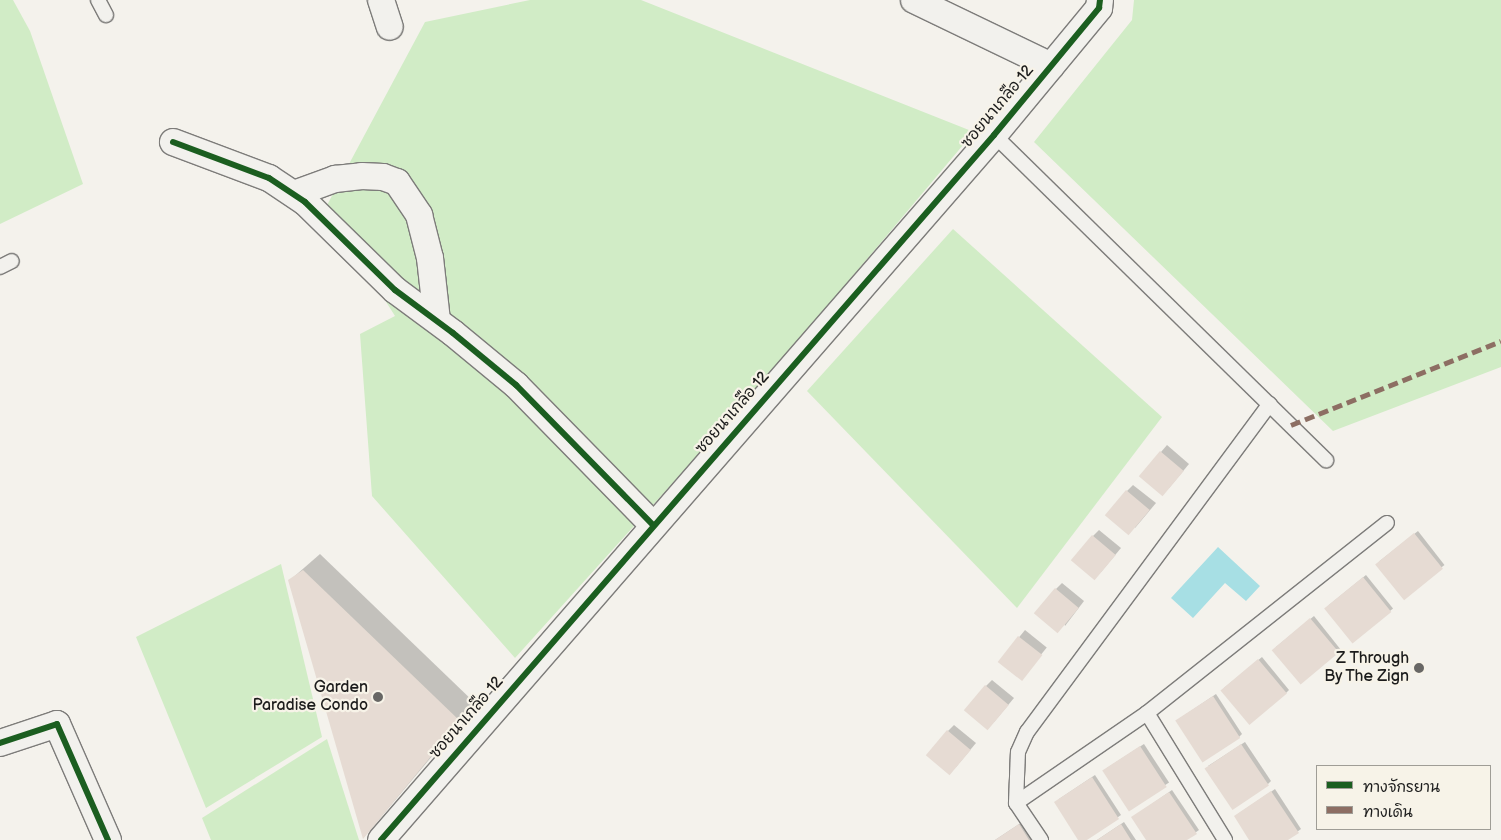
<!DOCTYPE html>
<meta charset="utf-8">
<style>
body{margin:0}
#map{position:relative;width:1501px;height:840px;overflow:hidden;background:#f4f2ec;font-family:"Balsamiq Sans","Playpen Sans Thai",sans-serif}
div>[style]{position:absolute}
.green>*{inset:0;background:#d1ecc6}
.water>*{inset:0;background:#a7dfe4}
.shadow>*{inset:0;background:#0003;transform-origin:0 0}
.building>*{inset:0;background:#e6dbd3;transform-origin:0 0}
.roads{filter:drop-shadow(1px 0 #7d7c7a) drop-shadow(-1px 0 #7d7c7a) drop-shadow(0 1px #7d7c7a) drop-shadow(0 -1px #7d7c7a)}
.lane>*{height:14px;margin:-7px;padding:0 7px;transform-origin:7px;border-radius:7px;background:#f2f1ed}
.street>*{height:26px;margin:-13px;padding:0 13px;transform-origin:13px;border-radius:13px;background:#f2f1ed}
.quiet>*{height:5px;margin-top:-2.5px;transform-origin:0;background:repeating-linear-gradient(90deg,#8d6e63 0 10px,transparent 0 15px)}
.cycleway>*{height:6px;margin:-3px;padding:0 3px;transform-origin:3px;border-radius:3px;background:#1b5e20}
.dots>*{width:14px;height:14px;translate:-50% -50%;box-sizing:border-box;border:2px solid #f7f3e8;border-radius:50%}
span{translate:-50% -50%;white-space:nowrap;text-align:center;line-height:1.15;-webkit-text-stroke:4.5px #f7f3e8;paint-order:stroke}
.street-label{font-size:16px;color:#1c1c1c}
.poi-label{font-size:16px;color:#1c1c1c}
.right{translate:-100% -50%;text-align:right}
.legend{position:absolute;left:1316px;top:765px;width:175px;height:65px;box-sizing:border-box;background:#f7f3e8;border:1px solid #9f9d96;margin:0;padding:6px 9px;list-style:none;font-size:15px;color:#1c1c1c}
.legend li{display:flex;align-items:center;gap:10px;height:25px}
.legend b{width:25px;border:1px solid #9f9d96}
</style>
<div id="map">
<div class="green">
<div style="clip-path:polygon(0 0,13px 0,30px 31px,83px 184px,0 224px)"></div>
<div style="clip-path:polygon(530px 0,641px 0,974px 132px,761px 385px,515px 658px,372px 496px,360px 334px,395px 316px,326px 207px,425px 22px)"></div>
<div style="clip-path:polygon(1134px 0,1501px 0,1501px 367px,1333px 431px,1034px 142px,1132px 20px)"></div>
<div style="clip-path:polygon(953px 229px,1162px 417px,1017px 608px,807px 391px)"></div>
<div style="clip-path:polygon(281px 564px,322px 737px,206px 808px,136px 637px)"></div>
<div style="clip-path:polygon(327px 739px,359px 840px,211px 840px,202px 818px)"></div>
</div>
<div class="water">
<div style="clip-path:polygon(1218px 547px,1260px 586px,1246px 601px,1225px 583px,1193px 618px,1171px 598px)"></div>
</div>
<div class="shadow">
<div style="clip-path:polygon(1167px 445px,1189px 464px,1169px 488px,1161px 452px)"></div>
<div style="clip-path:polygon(1133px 485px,1156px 503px,1135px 528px,1127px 491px)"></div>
<div style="clip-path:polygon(1099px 530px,1121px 548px,1101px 572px,1093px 536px)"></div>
<div style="left:1418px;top:531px;width:43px;height:49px;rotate:52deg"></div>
<div style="clip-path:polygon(320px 554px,476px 704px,364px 837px,289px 581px)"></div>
<div style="left:1366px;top:575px;width:43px;height:48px;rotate:51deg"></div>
<div style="clip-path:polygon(1062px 583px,1084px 601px,1065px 626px,1056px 589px)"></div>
<div style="clip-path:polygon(1314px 616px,1341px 650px,1338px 652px,1276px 647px)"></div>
<div style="left:1025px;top:630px;width:28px;height:40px;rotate:39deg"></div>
<div style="clip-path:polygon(1262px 657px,1289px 690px,1286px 693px,1224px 688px)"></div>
<div style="clip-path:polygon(992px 680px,1014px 698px,994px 722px,986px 686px)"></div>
<div style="clip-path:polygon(1216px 694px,1242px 734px,1239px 737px,1179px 719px)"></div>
<div style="clip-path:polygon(954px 725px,976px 743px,956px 767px,948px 731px)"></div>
<div style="clip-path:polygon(1245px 742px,1271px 781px,1268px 784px,1208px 766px)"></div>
<div style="left:1144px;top:744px;width:46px;height:44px;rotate:57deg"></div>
<div style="clip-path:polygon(1095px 775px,1121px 815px,1085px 840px,1080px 840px,1059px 799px)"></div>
<div style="clip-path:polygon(1275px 789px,1301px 829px,1286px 840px,1251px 840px,1238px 814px)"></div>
<div style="clip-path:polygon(1172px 790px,1199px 830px,1185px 840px,1148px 840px,1136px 815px)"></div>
<div style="clip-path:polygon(1022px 822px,1034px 840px,995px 840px)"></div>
<div style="clip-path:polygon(1124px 822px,1136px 840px,1097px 840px)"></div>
</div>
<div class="building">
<div style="left:1160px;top:451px;width:31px;height:33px;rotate:40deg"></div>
<div style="left:1126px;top:490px;width:31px;height:33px;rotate:40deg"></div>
<div style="left:1414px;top:533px;width:46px;height:50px;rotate:51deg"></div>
<div style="left:1092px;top:535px;width:31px;height:33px;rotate:40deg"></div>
<div style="clip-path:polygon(303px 570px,460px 721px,363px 839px,288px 580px)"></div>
<div style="left:1363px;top:577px;width:45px;height:50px;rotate:51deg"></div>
<div style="left:1055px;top:588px;width:31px;height:33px;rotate:40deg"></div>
<div style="left:1310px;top:618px;width:45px;height:50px;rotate:50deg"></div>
<div style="left:1018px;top:636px;width:31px;height:33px;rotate:38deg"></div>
<div style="left:1258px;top:659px;width:45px;height:49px;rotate:50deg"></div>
<div style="left:985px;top:685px;width:31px;height:33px;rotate:40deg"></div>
<div style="left:1213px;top:696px;width:50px;height:45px;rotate:57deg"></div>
<div style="left:947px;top:730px;width:31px;height:33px;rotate:40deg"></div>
<div style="left:1241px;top:744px;width:50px;height:44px;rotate:56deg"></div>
<div style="left:1140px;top:746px;width:49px;height:45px;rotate:57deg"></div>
<div style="clip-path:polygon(1092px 777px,1119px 819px,1087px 840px,1078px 840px,1054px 802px)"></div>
<div style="clip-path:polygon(1271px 791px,1299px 833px,1288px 840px,1249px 840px,1234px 816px)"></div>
<div style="clip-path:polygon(1169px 792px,1197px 834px,1187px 840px,1146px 840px,1131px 817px)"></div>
<div style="clip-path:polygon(1019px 824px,1029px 840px,995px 840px)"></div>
<div style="clip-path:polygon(1121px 824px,1131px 840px,1097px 840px)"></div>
</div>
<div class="roads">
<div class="lane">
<div style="left:98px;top:0;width:17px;rotate:62deg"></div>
<div style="left:994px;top:135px;width:465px;rotate:44.4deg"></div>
<div style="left:0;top:267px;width:13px;rotate:-27deg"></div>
<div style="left:1147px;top:713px;width:149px;rotate:58.4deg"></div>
<div style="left:1016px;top:803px;width:159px;rotate:-34.5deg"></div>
<div style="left:1147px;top:713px;width:306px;rotate:-38.4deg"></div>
<div style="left:1041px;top:840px;width:45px;rotate:-124deg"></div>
<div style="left:1016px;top:803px;width:51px;rotate:-87.8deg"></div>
<div style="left:1018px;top:752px;width:22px;rotate:-66deg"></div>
<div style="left:1027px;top:732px;width:408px;rotate:-53.5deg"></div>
</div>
<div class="street">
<div style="left:381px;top:0;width:28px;rotate:72deg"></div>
<div style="left:914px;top:0;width:152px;rotate:25.7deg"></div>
<div style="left:173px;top:142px;width:103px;rotate:20.6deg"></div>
<div style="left:269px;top:178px;width:43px;rotate:33.7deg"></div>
<div style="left:305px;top:202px;width:126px;rotate:44.4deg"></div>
<div style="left:395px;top:290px;width:72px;rotate:36.6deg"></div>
<div style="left:453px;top:333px;width:82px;rotate:39.5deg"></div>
<div style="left:516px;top:385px;width:196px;rotate:45.6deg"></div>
<div style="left:294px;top:194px;width:44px;rotate:-20.1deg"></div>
<div style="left:335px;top:179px;width:27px;rotate:-6deg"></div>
<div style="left:362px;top:176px;width:21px;rotate:3deg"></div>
<div style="left:383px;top:177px;width:15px;rotate:20deg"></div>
<div style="left:397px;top:182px;width:40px;rotate:56deg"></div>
<div style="left:419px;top:215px;width:44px;rotate:75.7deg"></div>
<div style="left:430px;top:258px;width:62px;rotate:83.6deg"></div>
<div style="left:0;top:743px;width:60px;rotate:-18.4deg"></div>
<div style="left:57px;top:724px;width:127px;rotate:66.3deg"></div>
<div style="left:381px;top:840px;width:934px;rotate:-48.99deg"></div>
<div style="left:994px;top:135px;width:165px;rotate:-50.4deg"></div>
<div style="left:1099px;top:8px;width:8px;rotate:-83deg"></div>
</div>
</div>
<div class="quiet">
<div style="left:1291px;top:425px;width:226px;rotate:-21.8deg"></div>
</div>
<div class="cycleway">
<div style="left:173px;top:142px;width:103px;rotate:20.6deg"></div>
<div style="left:269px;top:178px;width:43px;rotate:33.7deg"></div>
<div style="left:305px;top:202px;width:126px;rotate:44.4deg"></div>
<div style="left:395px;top:290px;width:72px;rotate:36.6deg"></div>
<div style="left:453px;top:333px;width:82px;rotate:39.5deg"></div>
<div style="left:516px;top:385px;width:196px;rotate:45.6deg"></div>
<div style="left:0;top:743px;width:60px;rotate:-18.4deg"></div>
<div style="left:57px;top:724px;width:127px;rotate:66.3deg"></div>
<div style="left:381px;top:840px;width:934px;rotate:-48.99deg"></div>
<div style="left:994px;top:135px;width:165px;rotate:-50.4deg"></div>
<div style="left:1099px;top:8px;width:8px;rotate:-83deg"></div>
</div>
<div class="dots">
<div style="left:1419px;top:668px;background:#686765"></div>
<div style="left:378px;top:697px;background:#686765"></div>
</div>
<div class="street-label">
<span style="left:998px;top:107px;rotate:-50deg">ซอยนาเกลือ 12</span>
<span style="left:733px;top:413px;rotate:-49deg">ซอยนาเกลือ 12</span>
<span style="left:467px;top:718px;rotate:-49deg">ซอยนาเกลือ 12</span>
</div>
<div class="poi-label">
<span class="right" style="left:1409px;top:668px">Z Through<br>By The Zign</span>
<span class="right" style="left:368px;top:697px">Garden<br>Paradise Condo</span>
</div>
<ul class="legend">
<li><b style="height:6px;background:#1b5e20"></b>ทางจักรยาน</li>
<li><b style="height:6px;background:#8d6e63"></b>ทางเดิน</li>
</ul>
</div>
